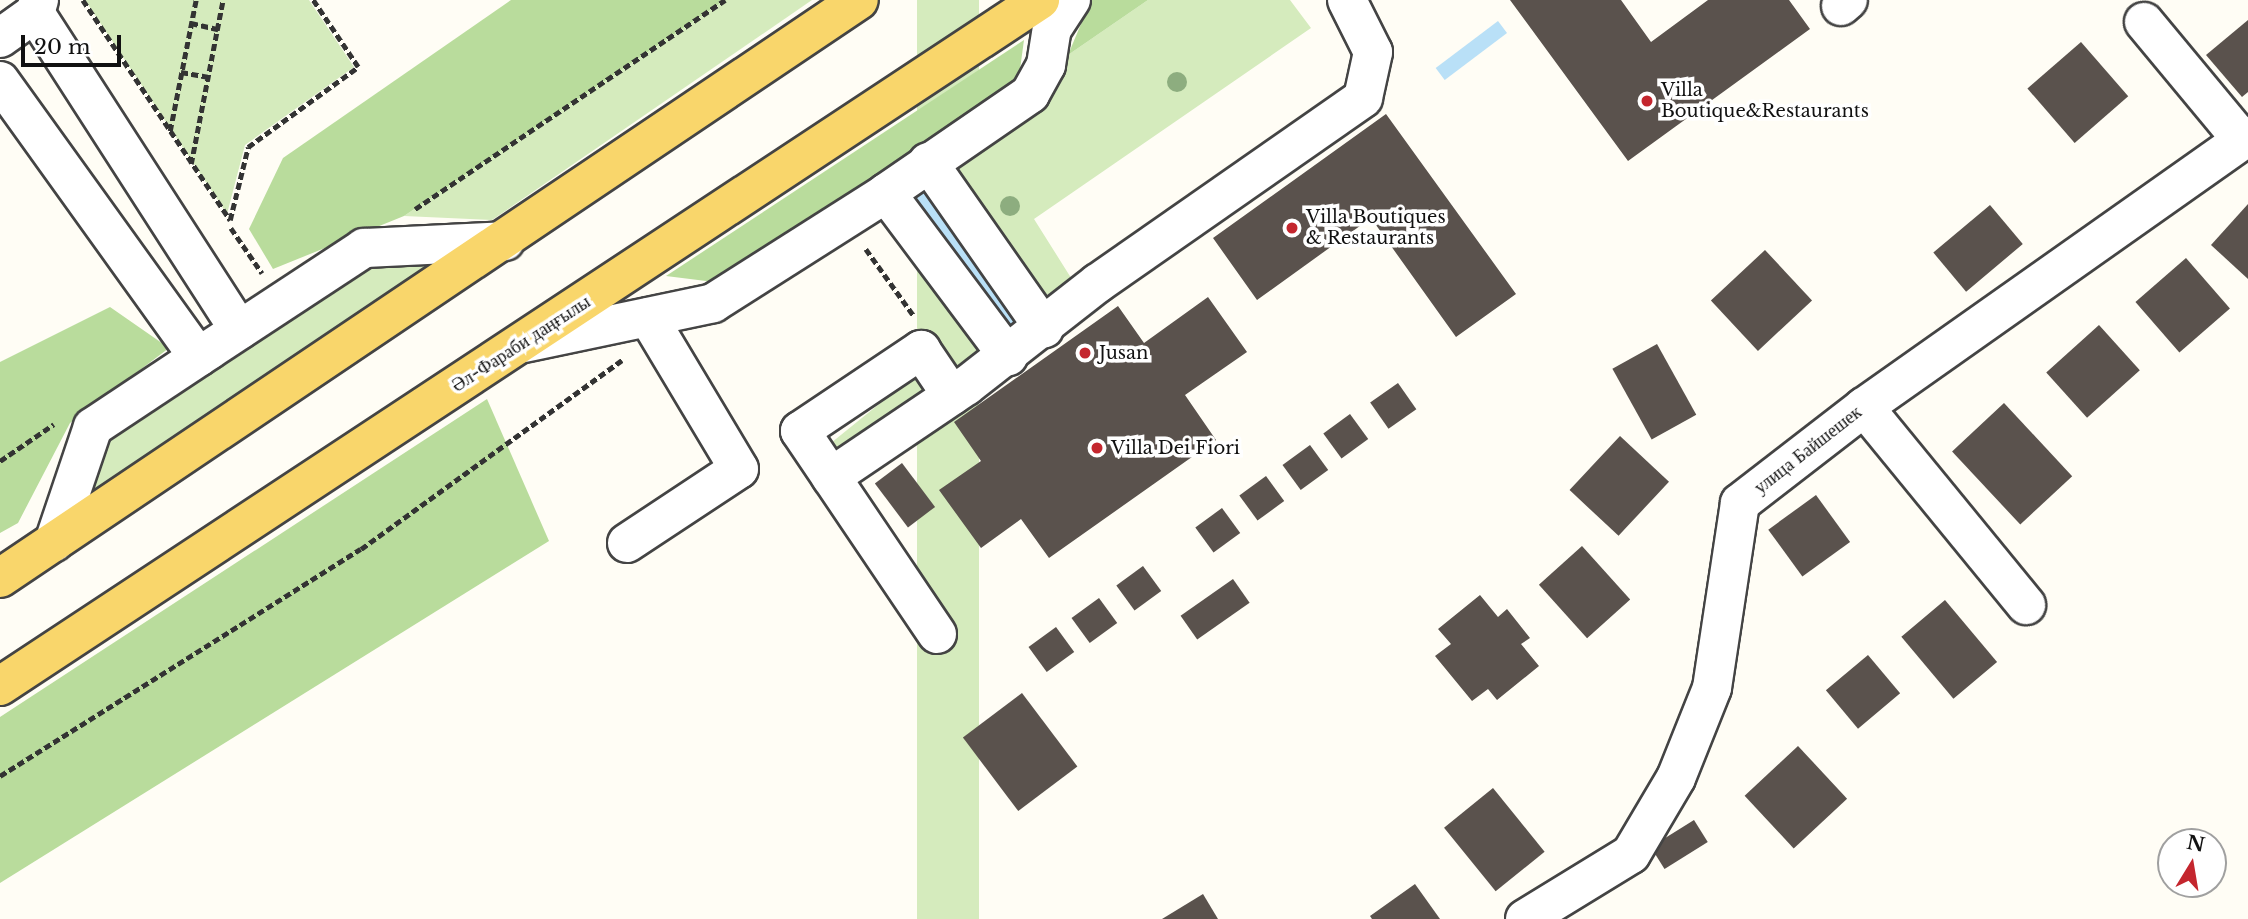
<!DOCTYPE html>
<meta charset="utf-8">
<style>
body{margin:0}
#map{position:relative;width:2248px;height:919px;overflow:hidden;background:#fffdf5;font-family:"Libre Baskerville",serif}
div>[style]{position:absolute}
.green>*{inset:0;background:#d5ebbd;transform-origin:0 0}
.forest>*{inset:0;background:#b9dc9c}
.water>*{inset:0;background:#b9e0f7;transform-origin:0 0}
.building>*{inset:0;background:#5a524d;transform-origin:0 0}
.path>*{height:4.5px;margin-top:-2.25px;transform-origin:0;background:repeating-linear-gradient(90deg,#333 0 7px,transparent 0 10.5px)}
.roads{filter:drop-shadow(2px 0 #444) drop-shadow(-2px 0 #444) drop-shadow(0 2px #444) drop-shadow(0 -2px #444)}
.minor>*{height:38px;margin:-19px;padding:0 19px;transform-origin:19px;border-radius:19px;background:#fff}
.major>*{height:38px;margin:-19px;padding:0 19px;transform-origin:19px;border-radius:19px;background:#f9d66b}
.trees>*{width:20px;height:20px;margin:-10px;border-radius:50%;background:#8dad7f}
.dots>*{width:19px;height:19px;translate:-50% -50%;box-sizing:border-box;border:4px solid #fff;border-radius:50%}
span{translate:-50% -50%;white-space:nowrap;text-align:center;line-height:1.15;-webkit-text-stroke:7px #fff;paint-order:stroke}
.poi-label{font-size:18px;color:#111}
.left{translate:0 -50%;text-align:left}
.street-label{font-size:18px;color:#111}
.north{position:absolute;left:2157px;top:828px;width:70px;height:70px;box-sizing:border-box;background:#fff;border:2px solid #a0a0a0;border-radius:50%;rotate:11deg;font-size:19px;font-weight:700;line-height:28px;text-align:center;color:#111}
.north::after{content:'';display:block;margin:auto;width:24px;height:32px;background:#c4262e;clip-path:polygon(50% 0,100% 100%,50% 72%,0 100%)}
.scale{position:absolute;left:21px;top:35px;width:100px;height:32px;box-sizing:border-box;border:4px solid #111;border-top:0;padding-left:9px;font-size:21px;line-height:24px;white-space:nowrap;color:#111;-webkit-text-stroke:5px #fff;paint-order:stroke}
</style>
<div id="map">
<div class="green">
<div style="clip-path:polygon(85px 0,309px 0,354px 67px,245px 145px,227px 214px)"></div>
<div style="clip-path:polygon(725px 0,812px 0,492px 220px,404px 216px)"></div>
<div style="left:917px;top:0;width:62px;height:1101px"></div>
<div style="clip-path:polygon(1148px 0,1290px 0,1311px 28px,1034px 219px,1073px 281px,1028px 305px,928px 162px,1046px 65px,1068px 55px)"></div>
<div style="clip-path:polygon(493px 242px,58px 531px,93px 427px,364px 248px)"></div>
<div style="left:915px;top:375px;width:27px;height:126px;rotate:51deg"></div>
</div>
<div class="forest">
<div style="clip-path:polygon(511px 0,725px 0,404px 216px,273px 269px,249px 229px,283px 158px)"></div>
<div style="clip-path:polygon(1091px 0,1148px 0,1068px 55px)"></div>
<div style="clip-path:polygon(1024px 40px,1018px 84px,714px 282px,666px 276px)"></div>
<div style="clip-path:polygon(110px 307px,169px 348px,70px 423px,18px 523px,0 533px,0 362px)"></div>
<div style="clip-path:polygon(487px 399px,549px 541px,0 883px,0 717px)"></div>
</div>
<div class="water">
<div style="left:1498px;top:21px;width:15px;height:78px;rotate:53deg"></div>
<div style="left:924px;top:182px;width:172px;height:26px;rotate:54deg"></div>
</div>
<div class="building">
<div style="clip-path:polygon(1510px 0,1621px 0,1651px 42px,1708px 0,1789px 0,1810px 29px,1628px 161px)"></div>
<div style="clip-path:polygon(2248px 20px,2248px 92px,2242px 97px,2206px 55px)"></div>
<div style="left:2081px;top:42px;width:72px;height:71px;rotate:49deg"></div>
<div style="clip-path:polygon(1386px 114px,1516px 294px,1456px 337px,1371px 218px,1257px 300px,1213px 238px)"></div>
<div style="clip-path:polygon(2248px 204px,2248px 279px,2211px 245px)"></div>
<div style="left:1990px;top:205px;width:51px;height:74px;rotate:50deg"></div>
<div style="left:1765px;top:250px;width:69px;height:74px;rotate:47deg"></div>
<div style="left:2186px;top:258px;width:67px;height:67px;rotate:49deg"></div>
<div style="clip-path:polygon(1208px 297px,1247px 352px,1185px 395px,1216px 440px,1049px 558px,1021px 519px,981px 548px,939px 490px,981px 461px,954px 422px,1118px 306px,1144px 343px)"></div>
<div style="left:2099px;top:325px;width:61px;height:71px;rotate:48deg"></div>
<div style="left:1657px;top:344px;width:81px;height:51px;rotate:61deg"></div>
<div style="left:1398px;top:383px;width:32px;height:34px;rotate:55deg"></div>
<div style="left:2004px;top:403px;width:100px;height:71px;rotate:47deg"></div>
<div style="left:1350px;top:414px;width:31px;height:33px;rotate:54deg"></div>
<div style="left:1620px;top:436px;width:67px;height:74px;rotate:43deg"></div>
<div style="left:1310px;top:445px;width:31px;height:34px;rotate:54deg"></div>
<div style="left:902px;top:463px;width:55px;height:34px;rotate:53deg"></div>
<div style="left:1266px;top:476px;width:31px;height:33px;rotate:54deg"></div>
<div style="left:1816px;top:495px;width:58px;height:59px;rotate:54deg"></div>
<div style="left:1222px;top:508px;width:31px;height:33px;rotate:54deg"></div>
<div style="left:1582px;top:546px;width:72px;height:58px;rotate:48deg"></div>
<div style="left:1143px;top:566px;width:31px;height:33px;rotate:54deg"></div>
<div style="left:1233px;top:579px;width:29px;height:64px;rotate:55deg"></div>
<div style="clip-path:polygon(1480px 595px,1498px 617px,1507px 609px,1530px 638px,1521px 644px,1539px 666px,1497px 700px,1488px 689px,1472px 701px,1435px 656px,1451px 644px,1438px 629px)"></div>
<div style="left:1099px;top:598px;width:31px;height:34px;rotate:54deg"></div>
<div style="left:1945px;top:600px;width:81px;height:57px;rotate:50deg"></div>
<div style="left:1056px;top:627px;width:31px;height:34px;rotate:54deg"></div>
<div style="left:1868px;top:655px;width:50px;height:55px;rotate:50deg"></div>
<div style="left:1022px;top:693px;width:92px;height:74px;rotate:53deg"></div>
<div style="left:1798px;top:746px;width:72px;height:73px;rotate:47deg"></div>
<div style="left:1493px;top:788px;width:82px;height:63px;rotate:51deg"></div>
<div style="left:1694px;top:820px;width:26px;height:51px;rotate:58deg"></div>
<div style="clip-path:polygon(1415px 884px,1440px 919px,1372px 919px,1370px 916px)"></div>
<div style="clip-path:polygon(1203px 894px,1218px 919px,1162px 919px)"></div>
</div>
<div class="path">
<div style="left:83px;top:0;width:265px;rotate:56.2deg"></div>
<div style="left:230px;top:220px;width:75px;rotate:-76.1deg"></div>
<div style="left:248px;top:147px;width:136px;rotate:-36deg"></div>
<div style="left:358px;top:67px;width:81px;rotate:-123.9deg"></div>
<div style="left:191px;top:23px;width:28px;rotate:13deg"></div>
<div style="left:181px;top:72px;width:27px;rotate:10deg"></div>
<div style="left:170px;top:131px;width:134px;rotate:-78.8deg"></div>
<div style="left:191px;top:164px;width:167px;rotate:-79deg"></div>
<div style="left:415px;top:209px;width:374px;rotate:-34deg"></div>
<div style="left:231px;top:228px;width:55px;rotate:55.4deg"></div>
<div style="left:866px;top:249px;width:82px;rotate:54.4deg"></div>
<div style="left:0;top:461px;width:65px;rotate:-34.4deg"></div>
<div style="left:0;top:776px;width:426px;rotate:-32.2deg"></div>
<div style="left:361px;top:549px;width:322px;rotate:-35.9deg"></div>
</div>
<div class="roads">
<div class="minor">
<div style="left:39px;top:0;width:14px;rotate:107deg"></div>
<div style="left:35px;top:13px;width:377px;rotate:57.2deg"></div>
<div style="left:1841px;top:6px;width:9px;rotate:-41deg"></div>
<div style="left:2144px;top:22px;width:153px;rotate:50.3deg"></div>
<div style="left:0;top:38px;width:43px;rotate:-35.5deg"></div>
<div style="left:0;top:81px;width:340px;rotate:54.3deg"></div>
<div style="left:928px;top:162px;width:203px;rotate:55.1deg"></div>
<div style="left:886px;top:193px;width:204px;rotate:53.2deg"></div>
<div style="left:524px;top:343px;width:193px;rotate:-11.9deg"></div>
<div style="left:713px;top:303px;width:205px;rotate:-32.4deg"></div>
<div style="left:886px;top:193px;width:175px;rotate:-34.5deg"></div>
<div style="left:1030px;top:94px;width:33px;rotate:-61deg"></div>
<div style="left:1046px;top:65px;width:36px;rotate:-81deg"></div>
<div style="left:1052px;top:29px;width:35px;rotate:-57deg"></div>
<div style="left:1864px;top:407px;width:256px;rotate:50.7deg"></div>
<div style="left:831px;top:477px;width:163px;rotate:-34deg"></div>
<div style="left:966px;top:386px;width:167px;rotate:-38deg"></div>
<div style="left:1098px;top:283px;width:323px;rotate:-34.9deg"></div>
<div style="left:1363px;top:98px;width:47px;rotate:-77.7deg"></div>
<div style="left:1373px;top:52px;width:58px;rotate:-116.6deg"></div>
<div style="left:54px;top:542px;width:121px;rotate:-71.3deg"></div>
<div style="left:93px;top:427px;width:139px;rotate:-33.6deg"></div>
<div style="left:209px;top:350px;width:186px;rotate:-33.3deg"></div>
<div style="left:364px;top:248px;width:141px;rotate:-2.8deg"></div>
<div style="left:627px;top:543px;width:134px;rotate:-33.5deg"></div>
<div style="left:739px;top:469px;width:177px;rotate:-120.9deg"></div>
<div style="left:937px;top:634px;width:245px;rotate:-124deg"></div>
<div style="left:800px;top:431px;width:146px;rotate:-33.8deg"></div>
<div style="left:921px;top:350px;width:55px;rotate:56deg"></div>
<div style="left:1525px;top:919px;width:124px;rotate:-31.5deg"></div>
<div style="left:1631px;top:854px;width:88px;rotate:-59.4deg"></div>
<div style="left:1676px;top:778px;width:97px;rotate:-68.2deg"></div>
<div style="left:1712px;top:688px;width:187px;rotate:-81.4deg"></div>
<div style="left:1740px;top:503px;width:157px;rotate:-37.7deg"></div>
<div style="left:1864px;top:407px;width:470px;rotate:-35.2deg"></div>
</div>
<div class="major">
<div style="left:0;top:578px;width:1035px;rotate:-33.94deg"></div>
<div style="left:0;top:686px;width:1246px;rotate:-33.41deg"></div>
</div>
</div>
<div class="trees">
<div style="left:1177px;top:82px"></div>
<div style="left:1010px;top:206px"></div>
</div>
<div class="dots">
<div style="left:1647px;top:101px;background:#c4262e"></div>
<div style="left:1292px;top:228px;background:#c4262e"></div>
<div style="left:1085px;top:353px;background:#c4262e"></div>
<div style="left:1097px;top:448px;background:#c4262e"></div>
</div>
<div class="poi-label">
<span class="left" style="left:1661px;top:101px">Villa<br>Boutique&amp;Restaurants</span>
<span class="left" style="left:1306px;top:228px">Villa Boutiques<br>&amp; Restaurants</span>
<span class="left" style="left:1099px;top:353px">Jusan</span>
<span class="left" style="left:1111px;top:448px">Villa Dei Fiori</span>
</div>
<div class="street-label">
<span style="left:521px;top:344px;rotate:-33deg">Әл-Фараби даңғылы</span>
<span style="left:1808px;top:450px;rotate:-38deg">улица Байшешек</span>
</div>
<div class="north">N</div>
<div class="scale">20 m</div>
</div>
